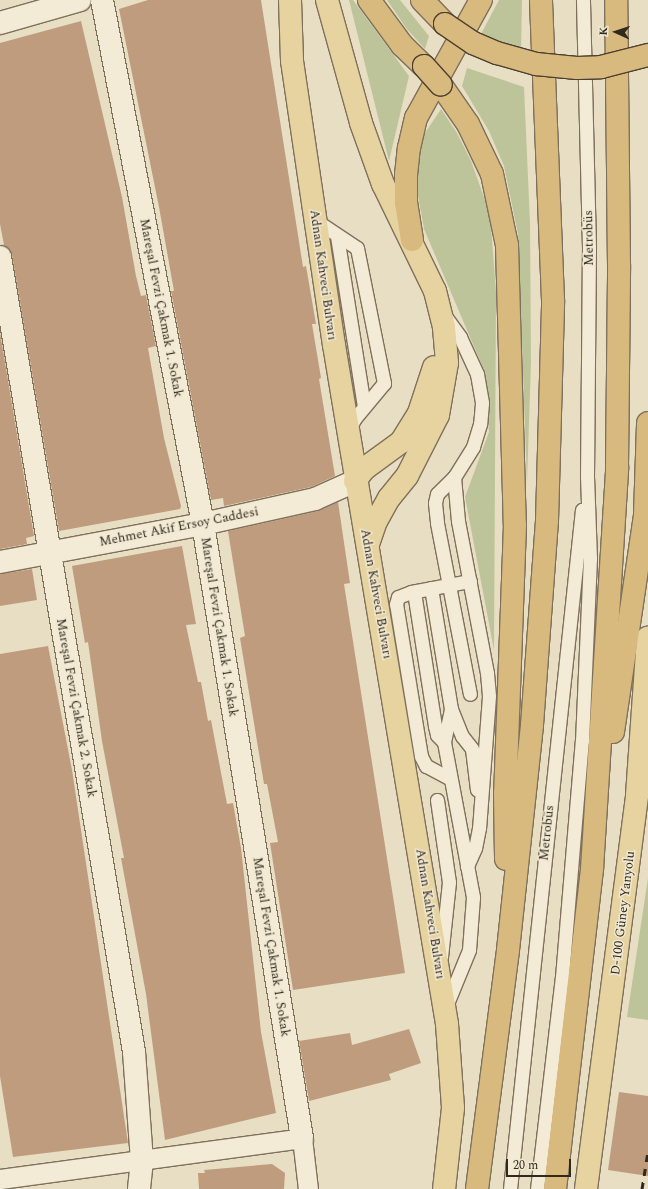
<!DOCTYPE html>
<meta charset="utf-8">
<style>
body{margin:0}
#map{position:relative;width:648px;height:1189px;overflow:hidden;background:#e7dec3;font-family:Spectral,serif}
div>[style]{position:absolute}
.green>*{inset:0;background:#bdc499}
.building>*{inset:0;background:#c09c7e}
.roads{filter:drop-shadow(1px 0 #7f705c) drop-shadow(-1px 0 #7f705c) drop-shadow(0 1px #7f705c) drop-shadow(0 -1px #7f705c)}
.service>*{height:13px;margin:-6.5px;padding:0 6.5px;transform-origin:6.5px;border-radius:6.5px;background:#f3ebd5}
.pedestrian>*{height:19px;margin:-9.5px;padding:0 9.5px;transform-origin:9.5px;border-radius:9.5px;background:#f3ebd5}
.minor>*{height:22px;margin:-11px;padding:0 11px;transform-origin:11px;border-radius:11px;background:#f3ebd5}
.tertiary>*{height:22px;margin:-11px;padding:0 11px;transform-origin:11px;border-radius:11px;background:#f3ebd5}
.secondary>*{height:22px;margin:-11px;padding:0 11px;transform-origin:11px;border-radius:11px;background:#f3ebd5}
.primary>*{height:22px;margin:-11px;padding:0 11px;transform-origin:11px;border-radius:11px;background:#e6d39f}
.trunk>*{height:22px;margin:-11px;padding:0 11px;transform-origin:11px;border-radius:11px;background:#d9ba7e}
.rail>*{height:3px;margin-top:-1.5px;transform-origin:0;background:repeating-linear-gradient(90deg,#31281e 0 7px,transparent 0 14px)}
.bridges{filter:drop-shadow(1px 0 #4d3f30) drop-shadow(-1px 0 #4d3f30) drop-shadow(0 1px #4d3f30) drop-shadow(0 -1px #4d3f30)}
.trunk-bridge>*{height:22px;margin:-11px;padding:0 11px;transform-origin:11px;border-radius:11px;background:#d9ba7e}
span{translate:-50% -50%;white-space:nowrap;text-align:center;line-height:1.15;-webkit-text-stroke:3px #f0e8d1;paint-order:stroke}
.street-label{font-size:13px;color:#31281e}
.north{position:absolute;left:596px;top:12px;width:40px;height:40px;-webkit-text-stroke:3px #f0e8d1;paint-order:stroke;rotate:273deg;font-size:11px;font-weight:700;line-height:16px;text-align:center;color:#31281e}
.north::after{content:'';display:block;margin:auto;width:14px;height:18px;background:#31281e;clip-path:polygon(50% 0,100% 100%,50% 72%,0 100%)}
.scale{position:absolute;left:506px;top:1159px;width:65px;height:18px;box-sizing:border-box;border:2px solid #31281e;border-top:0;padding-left:5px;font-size:12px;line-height:14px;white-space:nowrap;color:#31281e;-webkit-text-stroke:3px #f0e8d1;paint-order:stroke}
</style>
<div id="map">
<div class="green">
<div style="clip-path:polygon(349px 0,353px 0,409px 76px,389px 161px)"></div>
<div style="clip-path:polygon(387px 0,400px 0,429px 36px,425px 49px,406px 28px)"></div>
<div style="clip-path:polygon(499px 0,522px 0,521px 49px,481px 34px)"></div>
<div style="clip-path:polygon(467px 68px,524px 87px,530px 223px,531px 362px,527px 483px,518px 234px,504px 166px,489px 131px,462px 86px)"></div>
<div style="clip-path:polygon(441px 109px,457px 133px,471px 161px,490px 214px,496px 292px,494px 650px,465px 497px,489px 432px,484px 370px,424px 229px,415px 179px,419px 142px)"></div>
<div style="clip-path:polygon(648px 878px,648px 1020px,627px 1017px)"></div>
</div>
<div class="building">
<div style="clip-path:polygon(148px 0,261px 0,303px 267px,306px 266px,316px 324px,312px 324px,321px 378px,319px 379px,335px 476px,311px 487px,224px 506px,223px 498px,211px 500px,171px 291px,174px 291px,159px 207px,119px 9px)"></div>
<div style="clip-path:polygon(81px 21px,122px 197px,136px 276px,141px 296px,146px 295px,156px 346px,148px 348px,164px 438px,181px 506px,180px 509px,59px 531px,12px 255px,4px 245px,0 224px,0 43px)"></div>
<div style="clip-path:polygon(0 332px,34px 536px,26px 538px,27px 544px,0 549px)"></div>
<div style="clip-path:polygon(338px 502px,350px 583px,344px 584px,405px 973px,293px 990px,270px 843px,278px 842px,267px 784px,264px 784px,240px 638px,245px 636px,228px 531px,318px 511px)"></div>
<div style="clip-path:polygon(182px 546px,196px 624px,186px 625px,198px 682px,201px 682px,208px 721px,211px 720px,227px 804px,233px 803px,241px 848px,261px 1032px,276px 1113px,165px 1140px,146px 994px,121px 858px,124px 858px,102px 741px,88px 642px,85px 643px,72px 566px)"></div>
<div style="clip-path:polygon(32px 569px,37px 600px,0 606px,0 574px)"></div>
<div style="clip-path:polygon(48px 646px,72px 770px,128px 1143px,13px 1157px,0 1076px,0 654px)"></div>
<div style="clip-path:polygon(409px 1029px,421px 1063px,389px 1074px,391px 1080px,309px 1101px,299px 1041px,350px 1033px,352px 1045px)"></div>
<div style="clip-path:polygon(619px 1092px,648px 1096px,648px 1176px,608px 1170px)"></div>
<div style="clip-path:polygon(272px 1164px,285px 1173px,284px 1189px,199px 1189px,198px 1173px,205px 1173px,204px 1170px)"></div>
</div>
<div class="roads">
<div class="service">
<div style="left:315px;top:220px;width:50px;rotate:33.7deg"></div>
<div style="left:357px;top:248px;width:138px;rotate:78.7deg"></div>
<div style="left:384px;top:383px;width:45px;rotate:129.6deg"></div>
<div style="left:355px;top:418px;width:14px;rotate:120deg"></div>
<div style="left:337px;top:236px;width:172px;rotate:81deg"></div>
<div style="left:445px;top:316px;width:26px;rotate:54deg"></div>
<div style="left:460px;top:337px;width:41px;rotate:65.3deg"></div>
<div style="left:477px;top:374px;width:29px;rotate:80deg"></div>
<div style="left:482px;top:403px;width:21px;rotate:95deg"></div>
<div style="left:480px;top:424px;width:24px;rotate:107deg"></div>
<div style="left:473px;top:447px;width:36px;rotate:122deg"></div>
<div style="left:454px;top:477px;width:24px;rotate:135deg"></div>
<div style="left:437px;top:494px;width:9px;rotate:103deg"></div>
<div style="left:435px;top:503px;width:20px;rotate:84deg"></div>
<div style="left:437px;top:523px;width:174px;rotate:79.1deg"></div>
<div style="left:454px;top:477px;width:44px;rotate:84.8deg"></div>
<div style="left:458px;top:521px;width:155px;rotate:79.2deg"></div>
<div style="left:487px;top:673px;width:23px;rotate:85deg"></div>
<div style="left:489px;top:696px;width:132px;rotate:94.3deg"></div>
<div style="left:479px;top:828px;width:20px;rotate:101deg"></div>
<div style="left:475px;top:848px;width:20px;rotate:114deg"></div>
<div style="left:431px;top:588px;width:123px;rotate:80.6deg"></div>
<div style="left:451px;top:709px;width:34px;rotate:102deg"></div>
<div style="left:444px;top:742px;width:158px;rotate:79.4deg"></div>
<div style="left:473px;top:897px;width:53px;rotate:94.3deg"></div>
<div style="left:469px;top:950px;width:61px;rotate:112.3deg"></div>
<div style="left:414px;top:592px;width:136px;rotate:81.1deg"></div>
<div style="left:435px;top:726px;width:9px;rotate:77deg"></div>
<div style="left:437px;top:735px;width:10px;rotate:45deg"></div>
<div style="left:451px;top:709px;width:29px;rotate:68deg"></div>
<div style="left:462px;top:736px;width:16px;rotate:52deg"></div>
<div style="left:472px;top:749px;width:41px;rotate:83deg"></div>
<div style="left:449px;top:778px;width:26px;rotate:-152deg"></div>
<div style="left:426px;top:766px;width:11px;rotate:-117deg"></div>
<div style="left:421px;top:756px;width:154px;rotate:-99.3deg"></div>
<div style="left:396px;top:604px;width:7px;rotate:-74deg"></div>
<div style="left:398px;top:597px;width:14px;rotate:-21deg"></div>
<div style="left:411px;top:592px;width:60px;rotate:-10.6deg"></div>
<div style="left:437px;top:800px;width:83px;rotate:81.7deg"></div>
<div style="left:449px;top:882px;width:75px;rotate:96.1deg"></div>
<div style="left:510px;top:1189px;width:683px;rotate:-83.95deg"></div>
<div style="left:537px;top:1189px;width:213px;rotate:-83.3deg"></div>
<div style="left:562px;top:977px;width:237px;rotate:-85.2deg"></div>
<div style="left:582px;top:741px;width:183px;rotate:-87.5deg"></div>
<div style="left:590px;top:558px;width:81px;rotate:-92.1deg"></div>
<div style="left:587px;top:477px;width:230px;rotate:-89.5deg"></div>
<div style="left:589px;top:247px;width:247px;rotate:-91.4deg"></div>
</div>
<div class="pedestrian">
<div style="left:0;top:1179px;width:305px;rotate:-7.7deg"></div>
<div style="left:302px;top:1138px;width:51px;rotate:83.3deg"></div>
</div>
<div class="minor">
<div style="left:102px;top:0;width:534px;rotate:79.09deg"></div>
<div style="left:203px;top:524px;width:622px;rotate:80.84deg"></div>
<div style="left:0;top:257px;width:806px;rotate:80.43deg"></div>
<div style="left:134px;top:1052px;width:108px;rotate:85.8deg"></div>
<div style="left:142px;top:1160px;width:29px;rotate:96deg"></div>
</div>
<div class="tertiary">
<div style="left:0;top:562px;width:207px;rotate:-10.6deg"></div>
<div style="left:203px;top:524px;width:115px;rotate:-12.6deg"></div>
<div style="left:315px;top:499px;width:44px;rotate:-24.2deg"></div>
</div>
<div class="secondary">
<div style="left:0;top:23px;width:83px;rotate:-16deg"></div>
</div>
<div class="primary">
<div style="left:290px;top:0;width:61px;rotate:88.1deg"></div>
<div style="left:292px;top:61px;width:287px;rotate:81.6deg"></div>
<div style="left:334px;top:345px;width:688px;rotate:80.55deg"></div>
<div style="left:447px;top:1024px;width:84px;rotate:85.9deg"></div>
<div style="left:453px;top:1108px;width:81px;rotate:96.3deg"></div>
<div style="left:327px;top:0;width:128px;rotate:74.5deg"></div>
<div style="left:361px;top:123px;width:65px;rotate:70.2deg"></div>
<div style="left:383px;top:184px;width:119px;rotate:64.1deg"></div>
<div style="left:435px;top:291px;width:38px;rotate:76deg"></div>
<div style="left:444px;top:328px;width:35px;rotate:85deg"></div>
<div style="left:447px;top:363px;width:53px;rotate:99.8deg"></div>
<div style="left:438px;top:415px;width:68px;rotate:116.9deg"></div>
<div style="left:407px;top:476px;width:28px;rotate:129deg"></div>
<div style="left:389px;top:498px;width:26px;rotate:119deg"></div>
<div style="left:376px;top:521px;width:24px;rotate:109deg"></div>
<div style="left:355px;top:481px;width:15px;rotate:-53deg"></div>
<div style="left:364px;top:469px;width:46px;rotate:-36.1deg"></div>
<div style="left:401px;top:442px;width:34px;rotate:-58deg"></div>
<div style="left:419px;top:413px;width:48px;rotate:-71.9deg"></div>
<div style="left:586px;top:1189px;width:397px;rotate:-82.6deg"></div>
<div style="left:637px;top:795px;width:158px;rotate:-86deg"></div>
</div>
<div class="trunk">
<div style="left:369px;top:0;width:56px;rotate:53.7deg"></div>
<div style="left:402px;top:45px;width:30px;rotate:44deg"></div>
<div style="left:422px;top:0;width:33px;rotate:46deg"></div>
<div style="left:441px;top:85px;width:47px;rotate:55.3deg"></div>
<div style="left:468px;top:124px;width:55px;rotate:64.4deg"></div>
<div style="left:492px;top:174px;width:73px;rotate:78.1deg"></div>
<div style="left:507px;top:245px;width:280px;rotate:88.4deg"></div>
<div style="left:515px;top:525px;width:268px;rotate:92.1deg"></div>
<div style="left:505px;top:793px;width:66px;rotate:89.1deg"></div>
<div style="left:412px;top:240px;width:37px;rotate:-99deg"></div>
<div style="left:406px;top:203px;width:28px;rotate:-90deg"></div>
<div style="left:406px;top:175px;width:27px;rotate:-84deg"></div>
<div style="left:409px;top:148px;width:31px;rotate:-77deg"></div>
<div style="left:416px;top:118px;width:135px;rotate:-61.2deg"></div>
<div style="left:613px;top:732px;width:219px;rotate:-81.6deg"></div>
<div style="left:645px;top:515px;width:92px;rotate:-88.1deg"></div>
<div style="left:477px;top:1189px;width:241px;rotate:-82.6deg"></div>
<div style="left:508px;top:950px;width:226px;rotate:-83.9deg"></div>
<div style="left:532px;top:725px;width:205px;rotate:-85.8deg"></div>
<div style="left:547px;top:521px;width:221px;rotate:-88.4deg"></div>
<div style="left:553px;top:300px;width:300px;rotate:-92.3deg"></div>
<div style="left:555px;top:1189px;width:322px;rotate:-83.4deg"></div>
<div style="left:592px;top:869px;width:403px;rotate:-86.4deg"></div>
<div style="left:617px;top:467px;width:202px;rotate:-89.4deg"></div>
<div style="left:619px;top:265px;width:265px;rotate:-90.6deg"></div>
</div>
</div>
<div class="rail">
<div style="left:642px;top:1189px;width:36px;rotate:-81deg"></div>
</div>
<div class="bridges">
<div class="trunk-bridge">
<div style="left:445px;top:24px;width:34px;rotate:34deg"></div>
<div style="left:473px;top:43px;width:26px;rotate:23deg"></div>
<div style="left:497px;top:53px;width:41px;rotate:15.8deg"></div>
<div style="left:536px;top:64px;width:41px;rotate:5.6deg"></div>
<div style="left:577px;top:68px;width:24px;rotate:-2deg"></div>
<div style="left:601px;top:67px;width:49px;rotate:-14.3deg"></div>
<div style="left:424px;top:66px;width:25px;rotate:48deg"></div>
</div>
</div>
<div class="street-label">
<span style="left:589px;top:238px;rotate:-91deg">Metrobüs</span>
<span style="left:323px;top:275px;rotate:82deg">Adnan Kahveci Bulvarı</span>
<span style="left:161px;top:308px;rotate:79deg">Mareşal Fevzi Çakmak 1. Sokak</span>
<span style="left:179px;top:527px;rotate:-11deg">Mehmet Akif Ersoy Caddesi</span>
<span style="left:376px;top:594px;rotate:80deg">Adnan Kahveci Bulvarı</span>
<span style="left:219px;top:627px;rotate:81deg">Mareşal Fevzi Çakmak 1. Sokak</span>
<span style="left:76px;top:708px;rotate:80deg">Mareşal Fevzi Çakmak 2. Sokak</span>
<span style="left:547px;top:833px;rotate:-84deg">Metrobüs</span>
<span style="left:623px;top:913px;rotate:-83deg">D-100 Güney Yanyolu</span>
<span style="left:430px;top:914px;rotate:81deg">Adnan Kahveci Bulvarı</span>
<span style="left:271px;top:947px;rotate:81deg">Mareşal Fevzi Çakmak 1. Sokak</span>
</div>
<div class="north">K</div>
<div class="scale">20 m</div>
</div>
